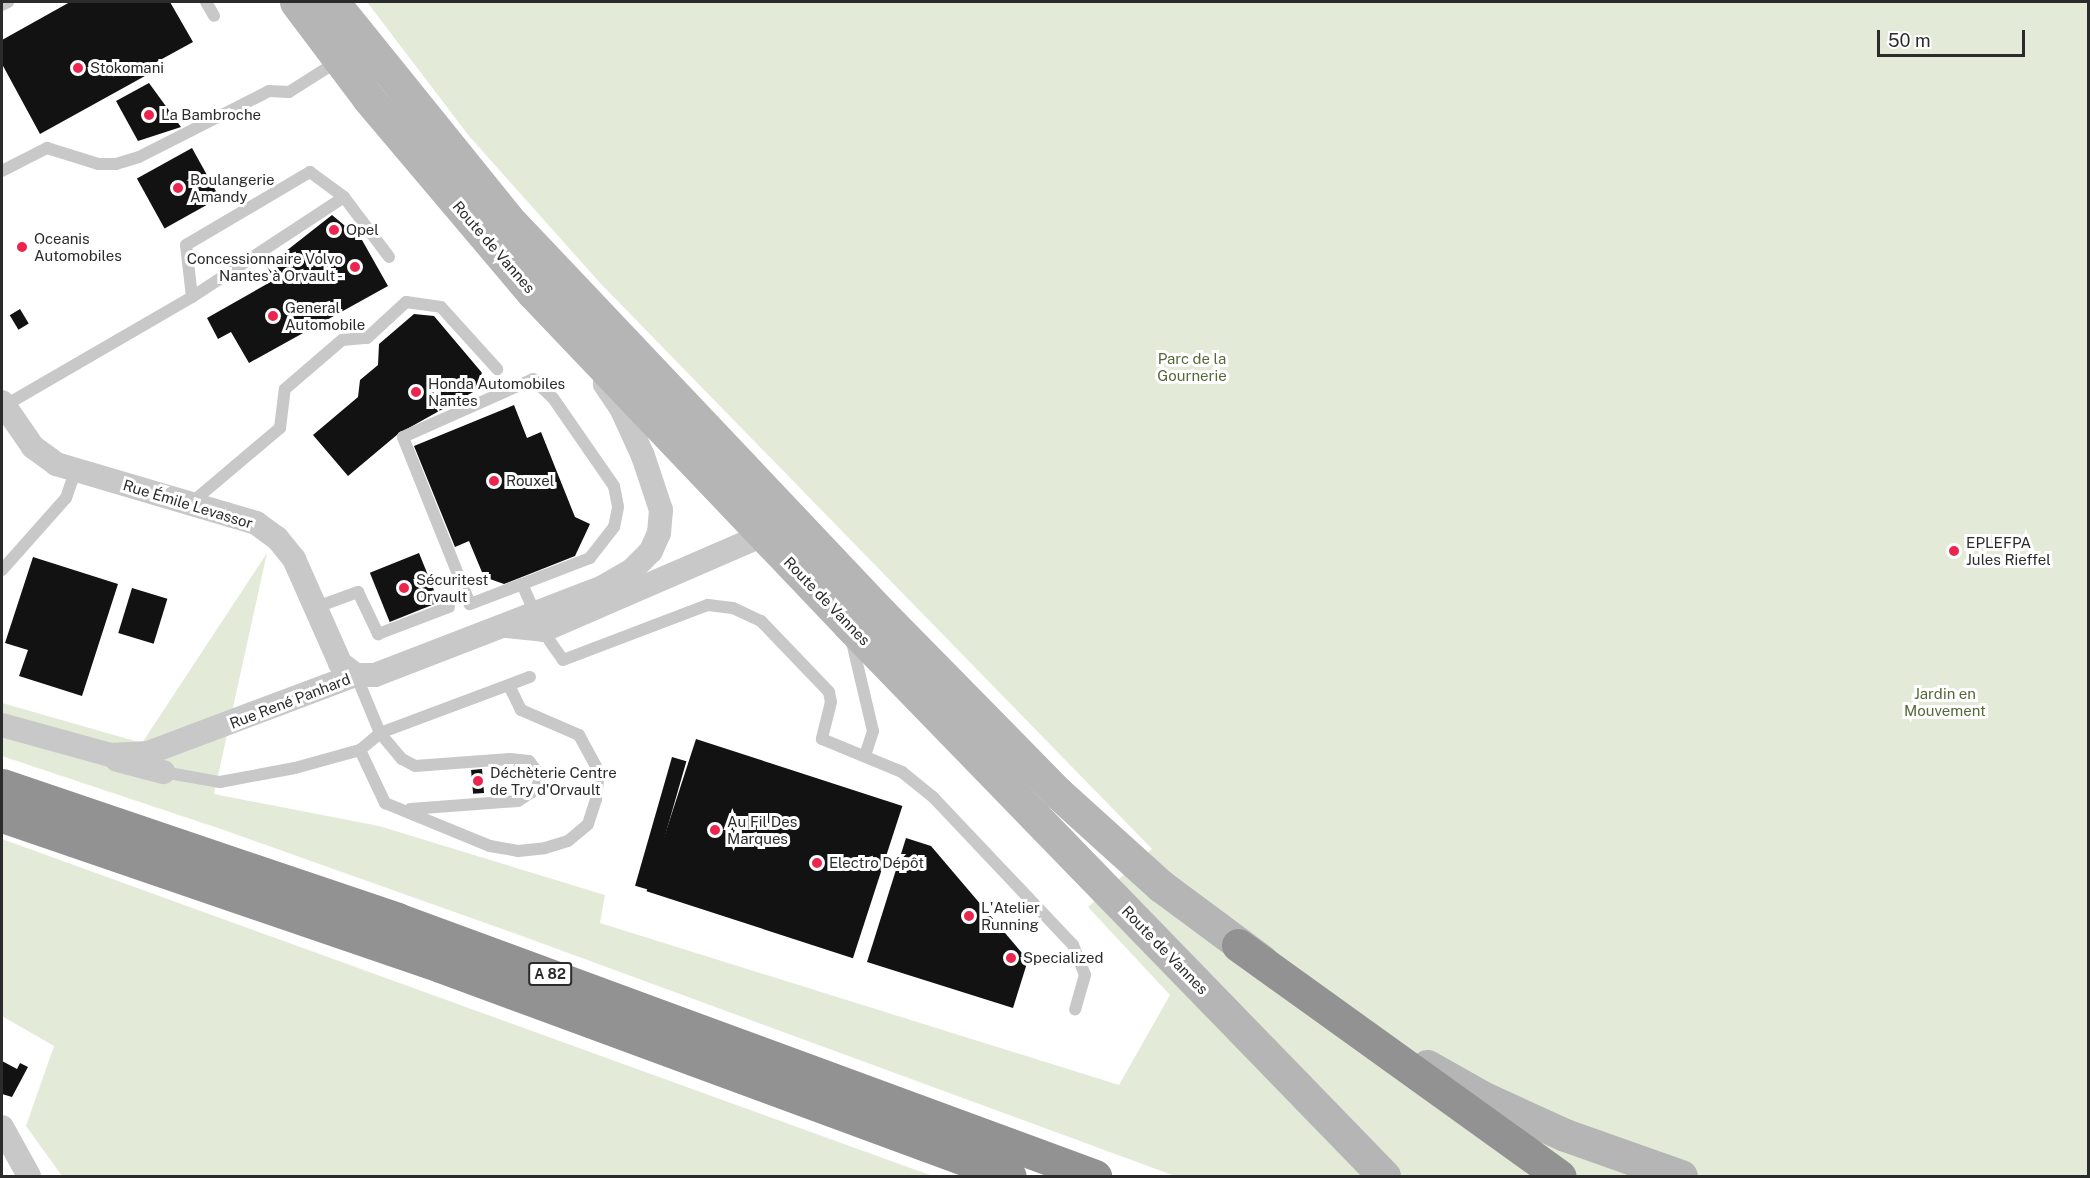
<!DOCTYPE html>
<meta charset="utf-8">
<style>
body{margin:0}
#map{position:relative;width:2090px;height:1178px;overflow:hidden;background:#fff;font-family:"Public Sans",sans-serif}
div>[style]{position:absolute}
.green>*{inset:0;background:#e4ead8}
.building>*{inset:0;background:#121212;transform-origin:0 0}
.lane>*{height:12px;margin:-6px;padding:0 6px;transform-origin:6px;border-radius:6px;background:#c8c8c8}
.street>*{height:24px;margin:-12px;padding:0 12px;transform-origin:12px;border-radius:12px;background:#c8c8c8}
.secondary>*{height:33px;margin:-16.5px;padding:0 16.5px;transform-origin:16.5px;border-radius:16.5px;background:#b5b5b5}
.highway>*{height:33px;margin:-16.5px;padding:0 16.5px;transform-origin:16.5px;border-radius:16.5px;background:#929292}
.dots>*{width:16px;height:16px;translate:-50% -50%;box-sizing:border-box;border:3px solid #fff;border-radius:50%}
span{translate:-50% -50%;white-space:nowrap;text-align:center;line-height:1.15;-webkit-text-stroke:6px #fff;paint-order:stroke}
.shield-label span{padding:2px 4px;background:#fff;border:2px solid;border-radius:4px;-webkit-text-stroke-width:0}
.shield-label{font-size:14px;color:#2b2b2b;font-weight:700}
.poi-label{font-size:15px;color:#2b2b2b}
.left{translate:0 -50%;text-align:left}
.right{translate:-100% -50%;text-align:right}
.street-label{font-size:15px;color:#2b2b2b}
.park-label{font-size:15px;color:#556838}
.frame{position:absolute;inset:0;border:3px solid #2b2b2b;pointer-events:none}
.scale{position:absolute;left:1877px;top:30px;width:148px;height:27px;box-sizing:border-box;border:3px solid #2b2b2b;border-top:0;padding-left:8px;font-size:18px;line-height:21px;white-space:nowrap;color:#2b2b2b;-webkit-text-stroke:4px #fff;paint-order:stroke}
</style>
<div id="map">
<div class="green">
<div style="clip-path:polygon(367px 2px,2088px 2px,2088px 1176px,1175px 1176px,533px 940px,224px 830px,2px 756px,2px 703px,142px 743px,267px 553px,214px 794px,379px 826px,605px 895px,600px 923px,1119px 1085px,1170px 995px,1088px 907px,1152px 849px,601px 284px,469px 136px)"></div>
<div style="clip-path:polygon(2px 839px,902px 1165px,933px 1176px,62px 1176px,26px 1126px,54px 1046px,2px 1016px)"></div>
</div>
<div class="building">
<div style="clip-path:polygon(70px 2px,170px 2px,193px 42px,151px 65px,154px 71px,40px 134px,2px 64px,2px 40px)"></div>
<div style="clip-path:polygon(149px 83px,181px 127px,138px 141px,116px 101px)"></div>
<div style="left:192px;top:148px;width:57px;height:63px;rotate:61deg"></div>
<div style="clip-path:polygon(332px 215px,362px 240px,388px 286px,249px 363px,231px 332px,218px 339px,207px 318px,274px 280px,267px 266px)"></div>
<div style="left:20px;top:309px;width:17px;height:12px;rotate:59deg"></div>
<div style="clip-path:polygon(414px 314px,434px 316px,483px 374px,482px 387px,398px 434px,348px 476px,313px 435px,358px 397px,360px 380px,378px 365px,379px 344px)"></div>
<div style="clip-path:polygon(514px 405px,527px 438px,541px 432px,575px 517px,590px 524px,575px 556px,504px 584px,484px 577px,469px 541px,455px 547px,414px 446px)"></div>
<div style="left:419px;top:553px;width:53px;height:53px;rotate:68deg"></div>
<div style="clip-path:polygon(33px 557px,118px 584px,82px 696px,19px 676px,28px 650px,5px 643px)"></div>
<div style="left:132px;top:588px;width:37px;height:47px;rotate:17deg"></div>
<div style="left:696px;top:739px;width:217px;height:160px;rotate:18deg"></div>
<div style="left:672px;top:757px;width:15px;height:134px;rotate:16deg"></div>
<div style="left:482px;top:769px;width:24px;height:11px;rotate:85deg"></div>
<div style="clip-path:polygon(906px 838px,931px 846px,1028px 960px,1013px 1008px,867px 962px)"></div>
<div style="clip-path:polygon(2px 1061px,17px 1069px,20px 1063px,28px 1067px,12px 1097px,2px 1094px)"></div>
</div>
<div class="lane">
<div style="left:206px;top:2px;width:16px;rotate:60deg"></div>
<div style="left:2px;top:5px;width:7px;rotate:-27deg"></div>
<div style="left:2px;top:171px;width:51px;rotate:-27.1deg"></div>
<div style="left:47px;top:148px;width:53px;rotate:17.4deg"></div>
<div style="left:98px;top:164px;width:18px"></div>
<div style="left:116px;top:164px;width:24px;rotate:-17deg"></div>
<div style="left:139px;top:157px;width:146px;rotate:-26.9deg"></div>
<div style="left:269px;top:91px;width:20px;rotate:3deg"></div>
<div style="left:289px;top:92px;width:58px;rotate:-32.3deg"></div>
<div style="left:192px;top:297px;width:182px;rotate:-33.3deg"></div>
<div style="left:533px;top:379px;width:28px;rotate:44deg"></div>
<div style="left:553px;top:398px;width:107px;rotate:55.3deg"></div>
<div style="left:614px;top:486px;width:21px;rotate:79deg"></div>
<div style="left:618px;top:507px;width:20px;rotate:101deg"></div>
<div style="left:614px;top:527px;width:39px;rotate:128deg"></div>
<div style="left:590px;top:558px;width:129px;rotate:159deg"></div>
<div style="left:470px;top:604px;width:180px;rotate:-111.9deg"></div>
<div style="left:403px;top:437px;width:142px;rotate:-24deg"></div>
<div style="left:4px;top:406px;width:217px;rotate:-30.1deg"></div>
<div style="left:192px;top:297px;width:52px;rotate:-96.6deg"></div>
<div style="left:186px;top:245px;width:144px;rotate:-30.5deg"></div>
<div style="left:310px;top:172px;width:42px;rotate:36.3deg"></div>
<div style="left:344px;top:197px;width:75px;rotate:53.1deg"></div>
<div style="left:190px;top:504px;width:118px;rotate:-40.2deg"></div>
<div style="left:280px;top:428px;width:39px;rotate:-83deg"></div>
<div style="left:285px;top:389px;width:75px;rotate:-40.7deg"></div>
<div style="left:342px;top:340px;width:25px;rotate:-5deg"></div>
<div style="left:367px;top:338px;width:53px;rotate:-42.7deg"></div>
<div style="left:406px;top:302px;width:35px;rotate:8deg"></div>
<div style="left:441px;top:307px;width:84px;rotate:47.9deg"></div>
<div style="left:2px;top:570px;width:96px;rotate:-48.4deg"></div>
<div style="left:66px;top:498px;width:31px;rotate:-71deg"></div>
<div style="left:522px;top:584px;width:32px;rotate:66deg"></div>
<div style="left:314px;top:608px;width:47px;rotate:-20deg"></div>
<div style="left:358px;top:592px;width:47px;rotate:64.5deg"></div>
<div style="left:378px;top:634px;width:76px;rotate:-20.8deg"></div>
<div style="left:851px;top:638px;width:96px;rotate:76.7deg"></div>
<div style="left:873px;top:731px;width:25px;rotate:108deg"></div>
<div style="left:549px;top:640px;width:24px;rotate:55deg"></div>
<div style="left:563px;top:660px;width:155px;rotate:-20.8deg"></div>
<div style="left:708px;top:605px;width:25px;rotate:7deg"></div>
<div style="left:733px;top:608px;width:31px;rotate:25deg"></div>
<div style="left:761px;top:621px;width:98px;rotate:46.2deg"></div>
<div style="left:829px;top:692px;width:10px;rotate:79deg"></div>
<div style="left:831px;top:702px;width:38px;rotate:104deg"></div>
<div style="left:822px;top:739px;width:87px;rotate:22.4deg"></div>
<div style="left:902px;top:772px;width:40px;rotate:39deg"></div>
<div style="left:933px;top:797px;width:204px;rotate:46.6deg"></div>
<div style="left:1073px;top:945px;width:32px;rotate:68deg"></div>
<div style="left:1085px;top:975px;width:36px;rotate:106deg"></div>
<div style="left:356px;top:675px;width:63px;rotate:67.5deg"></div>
<div style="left:380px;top:733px;width:160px;rotate:-20.5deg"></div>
<div style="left:360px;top:750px;width:26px;rotate:-40deg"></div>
<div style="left:380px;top:733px;width:34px;rotate:50deg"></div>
<div style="left:402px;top:759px;width:15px;rotate:28deg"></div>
<div style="left:415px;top:766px;width:95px;rotate:-4.2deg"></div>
<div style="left:510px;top:759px;width:19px;rotate:6deg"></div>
<div style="left:529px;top:761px;width:18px;rotate:52deg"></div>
<div style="left:540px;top:775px;width:14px;rotate:102deg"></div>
<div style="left:537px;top:789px;width:22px;rotate:148deg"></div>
<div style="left:518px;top:801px;width:108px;rotate:175.8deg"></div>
<div style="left:163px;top:772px;width:58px;rotate:10deg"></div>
<div style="left:220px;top:782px;width:76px;rotate:-10.6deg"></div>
<div style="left:295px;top:768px;width:67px;rotate:-15.5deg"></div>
<div style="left:360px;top:750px;width:59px;rotate:64.7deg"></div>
<div style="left:385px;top:803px;width:113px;rotate:22.3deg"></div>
<div style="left:490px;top:846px;width:28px;rotate:10deg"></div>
<div style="left:518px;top:851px;width:27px;rotate:-6deg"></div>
<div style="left:545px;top:848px;width:24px;rotate:-17deg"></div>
<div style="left:568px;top:841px;width:26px;rotate:-40deg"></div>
<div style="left:588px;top:824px;width:26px;rotate:-72deg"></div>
<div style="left:596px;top:799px;width:27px;rotate:-84deg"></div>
<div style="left:599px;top:772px;width:42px;rotate:-118.4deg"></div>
<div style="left:579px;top:735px;width:63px;rotate:-156.7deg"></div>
<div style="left:521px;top:710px;width:25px;rotate:-116deg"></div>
</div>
<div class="street">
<div style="left:2px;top:402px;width:55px;rotate:55.4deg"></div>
<div style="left:33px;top:447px;width:29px;rotate:36deg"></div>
<div style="left:56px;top:464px;width:209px;rotate:16.4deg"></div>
<div style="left:256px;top:523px;width:26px;rotate:36deg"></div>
<div style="left:277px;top:538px;width:27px;rotate:51deg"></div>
<div style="left:294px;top:559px;width:114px;rotate:66.1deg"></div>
<div style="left:340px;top:663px;width:20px;rotate:37deg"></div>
<div style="left:507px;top:626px;width:37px;rotate:6deg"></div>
<div style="left:544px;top:630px;width:240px;rotate:-23.4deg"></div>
<div style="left:2px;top:725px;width:112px;rotate:15.5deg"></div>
<div style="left:110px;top:755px;width:38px;rotate:-3deg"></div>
<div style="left:148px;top:753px;width:222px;rotate:-20.6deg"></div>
<div style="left:356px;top:675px;width:19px"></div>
<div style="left:375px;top:675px;width:244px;rotate:-21.1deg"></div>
<div style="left:603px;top:587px;width:32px;rotate:-30deg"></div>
<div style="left:631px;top:571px;width:28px;rotate:-45deg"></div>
<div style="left:651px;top:551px;width:20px;rotate:-66deg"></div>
<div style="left:659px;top:533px;width:23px;rotate:-85deg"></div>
<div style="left:661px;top:510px;width:57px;rotate:-108.4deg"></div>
<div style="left:643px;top:456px;width:53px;rotate:-114.6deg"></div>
<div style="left:621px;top:408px;width:29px;rotate:-124deg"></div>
<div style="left:117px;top:760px;width:48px;rotate:14.6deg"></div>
<div style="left:2px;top:1127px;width:56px;rotate:61.1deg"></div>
</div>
<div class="secondary">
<div style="left:296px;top:2px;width:120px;rotate:53.1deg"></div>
<div style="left:368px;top:98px;width:255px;rotate:49.8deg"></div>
<div style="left:533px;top:293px;width:458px;rotate:46.4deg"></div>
<div style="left:849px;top:625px;width:768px;rotate:45.84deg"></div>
<div style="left:333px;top:2px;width:277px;rotate:51.1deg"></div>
<div style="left:507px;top:218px;width:545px;rotate:46.56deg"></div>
<div style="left:882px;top:614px;width:251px;rotate:45.5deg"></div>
<div style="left:1058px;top:793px;width:139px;rotate:42.1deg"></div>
<div style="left:1161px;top:886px;width:126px;rotate:36.6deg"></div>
<div style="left:1427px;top:1066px;width:65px;rotate:29.3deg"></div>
<div style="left:1484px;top:1098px;width:89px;rotate:24.6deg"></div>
<div style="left:1565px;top:1135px;width:123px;rotate:19.5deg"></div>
</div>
<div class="highway">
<div style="left:2px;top:785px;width:417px;rotate:18.7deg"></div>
<div style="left:397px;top:919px;width:744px;rotate:20.21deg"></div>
<div style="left:2px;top:816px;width:463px;rotate:18.9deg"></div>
<div style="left:440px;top:966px;width:607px;rotate:20.22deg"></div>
<div style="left:1238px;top:945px;width:396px;rotate:35.7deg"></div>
</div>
<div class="dots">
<div style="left:78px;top:68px;background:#eb254d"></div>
<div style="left:149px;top:115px;background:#eb254d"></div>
<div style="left:178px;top:188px;background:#eb254d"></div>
<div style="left:334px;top:230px;background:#eb254d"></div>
<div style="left:22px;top:247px;background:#eb254d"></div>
<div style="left:355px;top:267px;background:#eb254d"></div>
<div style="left:273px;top:316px;background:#eb254d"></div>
<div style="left:416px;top:392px;background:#eb254d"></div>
<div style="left:494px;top:481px;background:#eb254d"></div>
<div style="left:1954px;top:551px;background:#eb254d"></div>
<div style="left:404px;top:588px;background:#eb254d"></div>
<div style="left:478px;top:781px;background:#eb254d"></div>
<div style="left:715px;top:830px;background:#eb254d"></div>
<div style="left:817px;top:863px;background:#eb254d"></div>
<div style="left:969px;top:916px;background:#eb254d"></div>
<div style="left:1011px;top:958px;background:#eb254d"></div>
</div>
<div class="shield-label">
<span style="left:550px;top:974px">A 82</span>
</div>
<div class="poi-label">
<span class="left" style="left:90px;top:68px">Stokomani</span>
<span class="left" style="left:161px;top:115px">La Bambroche</span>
<span class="left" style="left:190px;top:188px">Boulangerie<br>Amandy</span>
<span class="left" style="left:346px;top:230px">Opel</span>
<span class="left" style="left:34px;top:247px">Oceanis<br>Automobiles</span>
<span class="right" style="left:343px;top:267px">Concessionnaire Volvo<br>Nantes à Orvault -</span>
<span class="left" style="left:285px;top:316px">General<br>Automobile</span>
<span class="left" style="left:428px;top:392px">Honda Automobiles<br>Nantes</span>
<span class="left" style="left:506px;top:481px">Rouxel</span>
<span class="left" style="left:1966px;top:551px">EPLEFPA<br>Jules Rieffel</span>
<span class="left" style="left:416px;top:588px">Sécuritest<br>Orvault</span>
<span class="left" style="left:490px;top:781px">Déchèterie Centre<br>de Try d'Orvault</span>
<span class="left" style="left:727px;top:830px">Au Fil Des<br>Marques</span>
<span class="left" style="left:829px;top:863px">Electro Dépôt</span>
<span class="left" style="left:981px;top:916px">L'Atelier<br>Running</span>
<span class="left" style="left:1023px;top:958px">Specialized</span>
</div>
<div class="street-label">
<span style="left:494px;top:247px;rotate:49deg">Route de Vannes</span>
<span style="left:188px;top:504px;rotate:17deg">Rue Émile Levassor</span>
<span style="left:827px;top:601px;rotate:46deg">Route de Vannes</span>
<span style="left:290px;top:701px;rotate:-21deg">Rue René Panhard</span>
<span style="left:1165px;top:950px;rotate:46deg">Route de Vannes</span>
</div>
<div class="park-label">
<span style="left:1192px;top:367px">Parc de la<br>Gournerie</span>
<span style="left:1945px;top:702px">Jardin en<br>Mouvement</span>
</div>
<div class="frame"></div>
<div class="scale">50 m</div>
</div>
